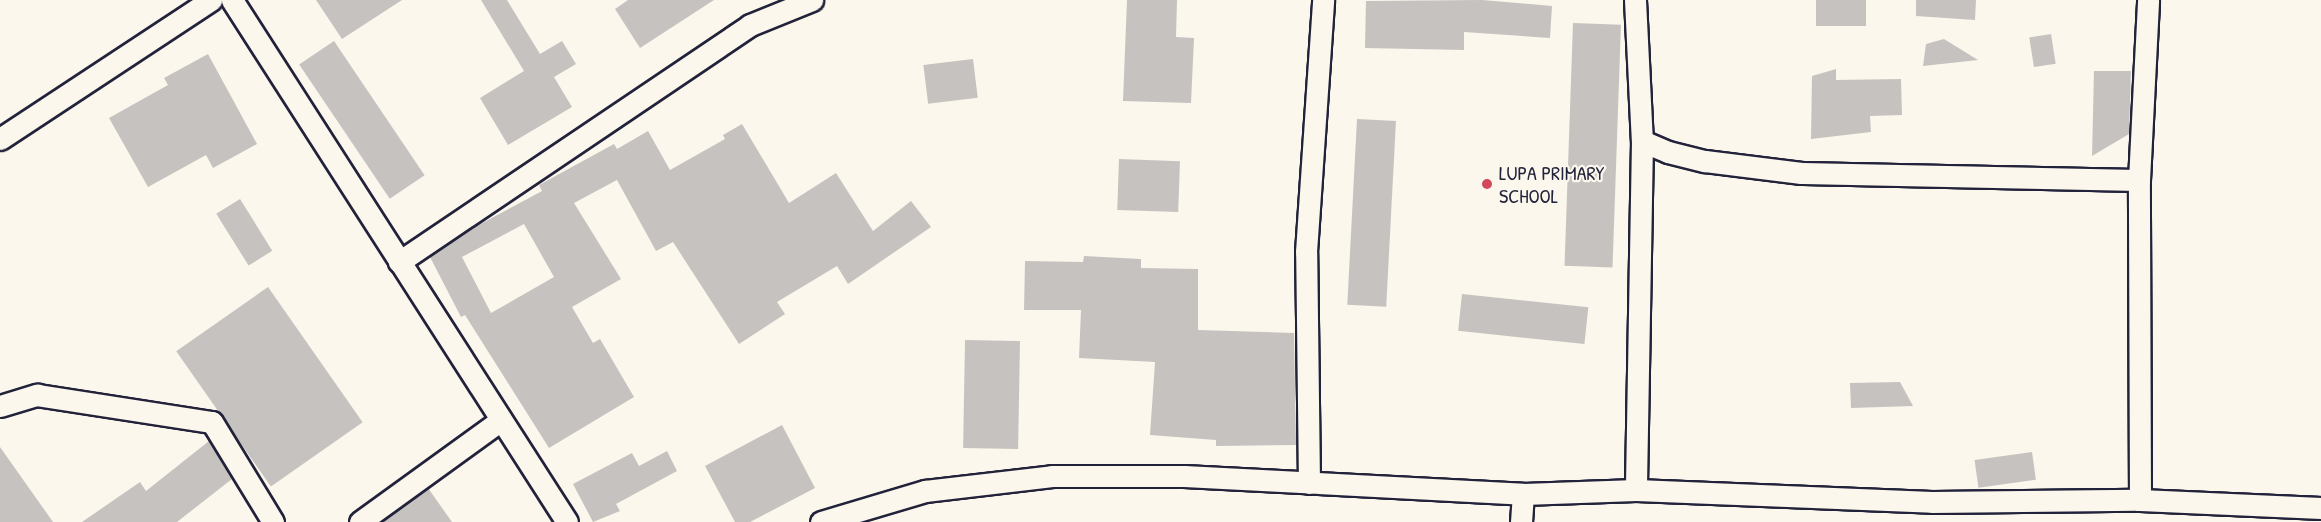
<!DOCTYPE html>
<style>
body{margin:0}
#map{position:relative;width:2321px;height:522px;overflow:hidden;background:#fbf7ec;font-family:"Patrick Hand",sans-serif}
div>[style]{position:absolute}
.building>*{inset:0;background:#c6c2c0;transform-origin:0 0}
.roads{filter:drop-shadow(2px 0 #22223b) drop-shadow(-2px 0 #22223b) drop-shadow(0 2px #22223b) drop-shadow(0 -2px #22223b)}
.minor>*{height:21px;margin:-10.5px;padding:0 10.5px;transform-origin:10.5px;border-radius:10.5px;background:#fbf7ec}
.dots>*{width:16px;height:16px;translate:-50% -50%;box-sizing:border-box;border:3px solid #fbf7ec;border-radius:50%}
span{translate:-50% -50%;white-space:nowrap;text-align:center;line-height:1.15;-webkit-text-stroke:4.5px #fbf7ec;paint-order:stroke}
.poi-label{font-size:20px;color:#22223b}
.left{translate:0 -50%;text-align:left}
</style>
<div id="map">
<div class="building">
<div style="clip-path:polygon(316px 0,402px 0,342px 39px)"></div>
<div style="clip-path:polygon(481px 0,507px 0,540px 54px,562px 41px,576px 64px,554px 77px,572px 107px,508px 145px,480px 98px,524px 71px)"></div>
<div style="clip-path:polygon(628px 0,714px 0,640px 48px,615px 9px)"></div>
<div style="clip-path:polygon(1127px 0,1177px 0,1176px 37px,1194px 38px,1191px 103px,1123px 101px)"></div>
<div style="clip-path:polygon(1482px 0,1552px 6px,1550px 38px,1464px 32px,1464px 50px,1365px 48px,1366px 1px)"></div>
<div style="left:1816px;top:0;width:50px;height:26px"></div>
<div style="clip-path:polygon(1916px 0,1976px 0,1975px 20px,1916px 16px)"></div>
<div style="left:1573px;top:23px;width:48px;height:243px;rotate:2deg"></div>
<div style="left:2051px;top:34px;width:30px;height:22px;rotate:81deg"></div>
<div style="clip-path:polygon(1944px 39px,1978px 60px,1923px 66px,1926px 44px)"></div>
<div style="left:334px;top:41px;width:162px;height:42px;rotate:56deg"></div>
<div style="clip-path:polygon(208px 54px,257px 144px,213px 168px,206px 155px,148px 187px,109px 118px,168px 85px,164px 78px)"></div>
<div style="left:973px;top:59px;width:39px;height:50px;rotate:83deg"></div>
<div style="clip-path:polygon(1836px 69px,1836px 80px,1901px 79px,1902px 115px,1870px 116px,1871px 132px,1811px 139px,1812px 76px)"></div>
<div style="clip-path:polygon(2094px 71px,2131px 71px,2129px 134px,2092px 156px)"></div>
<div style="left:1357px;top:119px;width:39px;height:186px;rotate:3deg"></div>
<div style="clip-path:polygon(evenodd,742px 124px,789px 203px,836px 173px,873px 231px,911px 201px,931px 227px,848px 284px,837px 266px,777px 302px,785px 314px,739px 344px,673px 242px,656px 251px,617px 180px,574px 203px,621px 279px,572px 307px,593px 343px,600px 339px,634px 397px,549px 448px,465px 315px,461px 317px,430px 257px,471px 229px,542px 191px,539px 185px,614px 144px,617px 149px,648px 131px,670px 170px,725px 139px,723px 135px,742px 124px,524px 224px,554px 277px,491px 313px,462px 257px,524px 224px)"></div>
<div style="left:1119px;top:159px;width:61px;height:51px;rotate:2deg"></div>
<div style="left:240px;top:199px;width:61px;height:28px;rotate:58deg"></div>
<div style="clip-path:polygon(1084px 256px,1141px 259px,1141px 268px,1198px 269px,1198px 330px,1294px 333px,1296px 445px,1216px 446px,1216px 440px,1150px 435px,1155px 362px,1079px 358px,1081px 310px,1024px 310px,1025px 261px,1083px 262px)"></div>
<div style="left:268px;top:287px;width:165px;height:112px;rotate:55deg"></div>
<div style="left:1462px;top:294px;width:127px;height:37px;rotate:6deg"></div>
<div style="left:965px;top:340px;width:55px;height:108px;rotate:1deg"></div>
<div style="clip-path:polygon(1900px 382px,1913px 406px,1851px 408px,1850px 383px)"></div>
<div style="clip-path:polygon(782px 425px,815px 488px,750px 522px,735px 522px,705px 466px)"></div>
<div style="clip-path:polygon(209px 441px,232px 479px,177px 522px,82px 522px,140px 482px,146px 491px)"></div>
<div style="clip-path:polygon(0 447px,53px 522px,0 522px)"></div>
<div style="clip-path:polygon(667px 451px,677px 471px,616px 504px,620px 511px,593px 522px,573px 484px,632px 453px,639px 466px)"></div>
<div style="left:2032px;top:452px;width:28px;height:58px;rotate:82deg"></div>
<div style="clip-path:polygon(428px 488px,452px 522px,382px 522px)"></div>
</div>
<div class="roads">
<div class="minor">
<div style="left:232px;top:0;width:620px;rotate:57.31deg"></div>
<div style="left:1635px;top:0;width:141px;rotate:87.2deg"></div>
<div style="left:1642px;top:141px;width:349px;rotate:91deg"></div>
<div style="left:0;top:139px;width:253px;rotate:-33.4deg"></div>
<div style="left:1642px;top:141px;width:28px;rotate:23deg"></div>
<div style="left:1668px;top:152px;width:38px;rotate:14deg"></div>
<div style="left:1705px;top:161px;width:97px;rotate:7.1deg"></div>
<div style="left:1801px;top:173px;width:338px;rotate:1.2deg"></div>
<div style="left:399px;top:262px;width:424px;rotate:-34deg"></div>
<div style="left:750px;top:25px;width:67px;rotate:-22deg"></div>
<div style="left:0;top:406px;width:39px;rotate:-17deg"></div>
<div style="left:37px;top:395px;width:177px;rotate:8.8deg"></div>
<div style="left:212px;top:422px;width:117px;rotate:58.6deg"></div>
<div style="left:1309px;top:483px;width:231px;rotate:-90.7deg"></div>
<div style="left:1306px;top:252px;width:253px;rotate:-86.1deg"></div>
<div style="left:2140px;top:500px;width:320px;rotate:-90.2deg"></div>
<div style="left:2139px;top:180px;width:180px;rotate:-87.1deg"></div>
<div style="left:360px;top:522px;width:174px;rotate:-35.9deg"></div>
<div style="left:821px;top:522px;width:109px;rotate:-16.6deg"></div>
<div style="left:925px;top:491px;width:128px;rotate:-6.7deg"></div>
<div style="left:1052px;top:476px;width:132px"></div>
<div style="left:1184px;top:476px;width:339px;rotate:3deg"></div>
<div style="left:1523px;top:494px;width:113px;rotate:-2deg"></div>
<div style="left:1636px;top:490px;width:296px;rotate:2.3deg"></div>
<div style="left:1932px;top:502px;width:208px;rotate:-0.6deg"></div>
<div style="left:2140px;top:500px;width:181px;rotate:2.5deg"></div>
<div style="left:1521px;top:522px;width:28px;rotate:-86deg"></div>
</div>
</div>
<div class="dots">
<div style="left:1487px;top:184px;background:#d1495b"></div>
</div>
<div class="poi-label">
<span class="left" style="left:1499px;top:184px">LUPA PRIMARY<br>SCHOOL</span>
</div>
</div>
